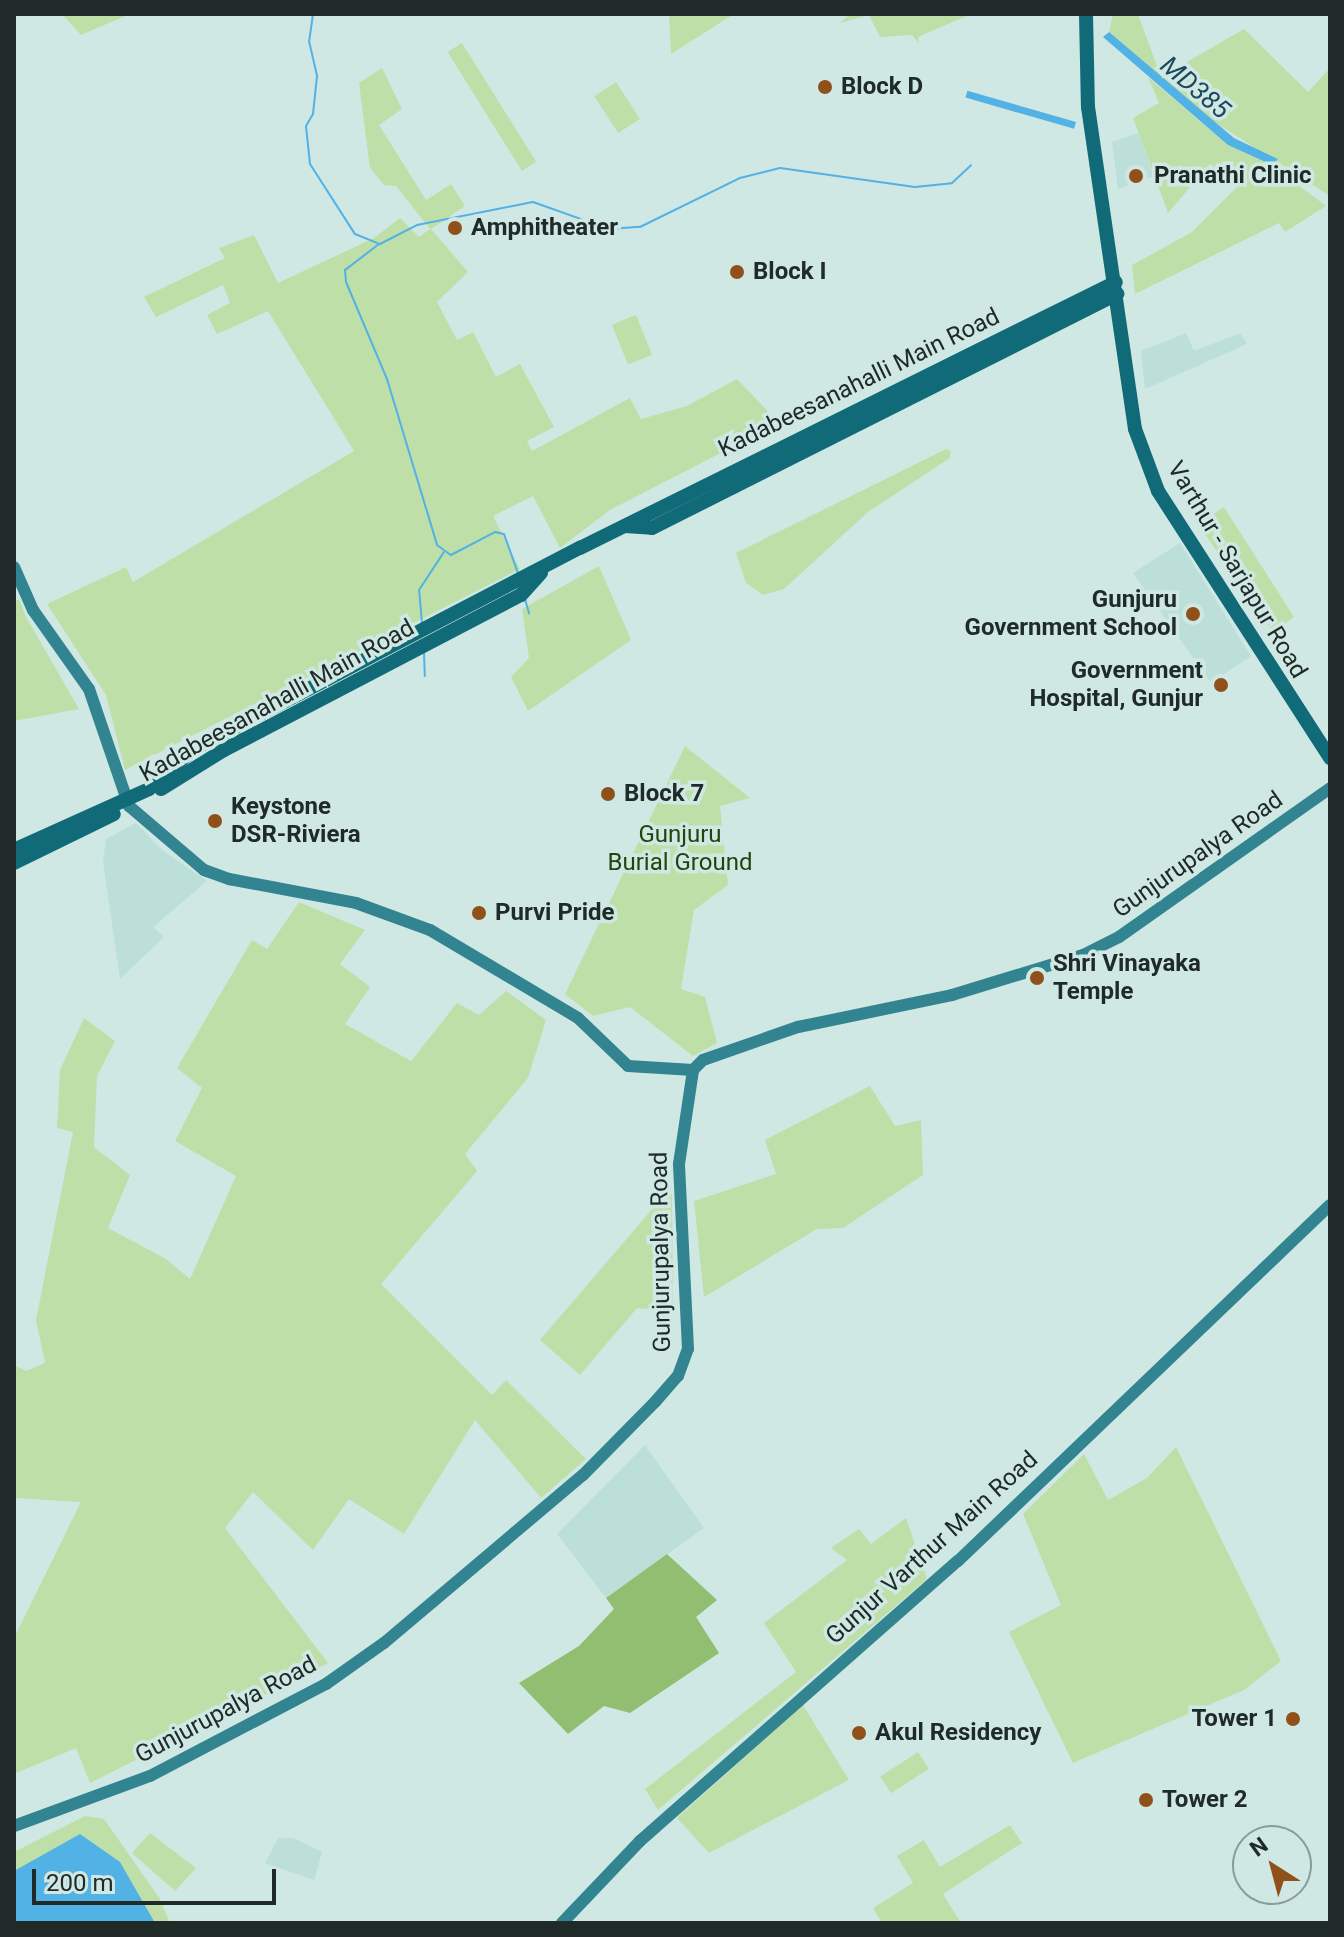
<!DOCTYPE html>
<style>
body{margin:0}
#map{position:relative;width:1344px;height:1937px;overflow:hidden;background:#cfe8e4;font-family:Roboto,sans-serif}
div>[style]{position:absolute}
.built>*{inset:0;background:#bcdfd9}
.green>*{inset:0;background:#bee0a8;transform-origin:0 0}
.forest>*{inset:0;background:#91be70}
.water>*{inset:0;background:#52b1e5;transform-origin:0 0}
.stream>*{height:2px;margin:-1px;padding:0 1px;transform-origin:1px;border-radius:1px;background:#52b1e5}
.secondary>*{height:12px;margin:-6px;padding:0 6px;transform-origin:6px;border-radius:6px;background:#338491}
.primary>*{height:14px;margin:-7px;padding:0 7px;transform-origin:7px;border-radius:7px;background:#106a77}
.dots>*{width:22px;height:22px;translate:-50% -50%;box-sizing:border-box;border:4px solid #cfe8e4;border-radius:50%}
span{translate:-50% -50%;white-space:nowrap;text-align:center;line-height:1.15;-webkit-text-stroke:7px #cfe8e4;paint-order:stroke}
.poi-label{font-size:24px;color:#202a28;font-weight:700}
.left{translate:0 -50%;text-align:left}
.right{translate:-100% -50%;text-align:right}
.street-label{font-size:24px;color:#202a28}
.park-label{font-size:24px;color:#26430a}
.water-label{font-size:26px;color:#1e465c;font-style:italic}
.frame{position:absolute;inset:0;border:16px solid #202a28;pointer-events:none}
.north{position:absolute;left:1232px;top:1825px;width:80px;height:80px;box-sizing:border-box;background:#cfe8e4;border:2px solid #899c99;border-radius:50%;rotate:324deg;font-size:22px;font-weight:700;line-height:32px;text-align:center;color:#202a28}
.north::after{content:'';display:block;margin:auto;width:28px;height:36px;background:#905019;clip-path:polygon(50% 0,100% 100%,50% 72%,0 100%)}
.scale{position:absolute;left:32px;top:1869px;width:244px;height:36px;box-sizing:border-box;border:4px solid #202a28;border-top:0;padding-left:10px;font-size:24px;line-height:28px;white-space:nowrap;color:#202a28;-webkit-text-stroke:6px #cfe8e4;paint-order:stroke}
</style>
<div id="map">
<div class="built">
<div style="clip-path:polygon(1138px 133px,1154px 176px,1118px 189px,1112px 142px)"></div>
<div style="clip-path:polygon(1186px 333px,1194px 351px,1240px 333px,1247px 344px,1145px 389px,1141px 351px)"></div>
<div style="clip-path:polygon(1180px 543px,1251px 656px,1211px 683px,1133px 573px)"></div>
<div style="clip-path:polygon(136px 823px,162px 850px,207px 881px,153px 927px,164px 937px,120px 979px,103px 862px,106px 839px)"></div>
<div style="clip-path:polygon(645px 1445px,704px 1528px,606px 1598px,557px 1534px)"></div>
<div style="clip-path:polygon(278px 1838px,293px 1838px,322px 1852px,314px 1880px,265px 1863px)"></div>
</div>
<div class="green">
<div style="clip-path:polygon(62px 14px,130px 14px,81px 35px)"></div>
<div style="clip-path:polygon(669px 14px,734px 14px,671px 54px)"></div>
<div style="clip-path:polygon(850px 14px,971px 14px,918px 37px,919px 44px,912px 35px,880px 37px,869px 15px,840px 23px)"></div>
<div style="clip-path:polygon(1113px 14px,1138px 14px,1161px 77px,1244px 29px,1308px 92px,1330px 68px,1330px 196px,1210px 119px,1161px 78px,1109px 32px)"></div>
<div style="left:462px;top:43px;width:140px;height:17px;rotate:58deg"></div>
<div style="clip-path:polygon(382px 68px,402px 109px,379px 125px,426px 200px,451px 184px,465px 206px,431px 229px,468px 272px,437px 302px,457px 340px,473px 332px,496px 377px,520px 364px,554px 427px,527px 441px,532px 451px,630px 398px,641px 419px,687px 406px,737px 379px,779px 423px,610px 510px,560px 548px,533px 496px,493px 516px,520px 569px,125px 770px,106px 695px,47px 604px,126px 567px,133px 582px,354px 451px,268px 311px,217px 334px,207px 315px,230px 303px,223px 285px,156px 317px,144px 297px,225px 258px,219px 248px,254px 235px,278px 283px,374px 238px,400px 218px,419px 237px,430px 229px,396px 186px,384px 185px,370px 168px,359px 83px)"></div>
<div style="clip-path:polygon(1148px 77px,1228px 145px,1272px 165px,1326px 206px,1285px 232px,1279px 223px,1135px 294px,1132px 265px,1192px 232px,1237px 187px,1210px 164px,1168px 213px,1133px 118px,1159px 103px)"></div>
<div style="left:616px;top:82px;width:44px;height:26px;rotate:57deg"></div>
<div style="left:636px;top:315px;width:43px;height:26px;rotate:68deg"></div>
<div style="clip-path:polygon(946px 449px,951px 451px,950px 458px,868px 512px,784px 589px,763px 595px,746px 583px,736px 553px)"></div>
<div style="clip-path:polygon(1224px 507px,1294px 617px,1273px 632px,1198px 524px)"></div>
<div style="clip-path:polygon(599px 566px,631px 640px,528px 711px,511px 677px,529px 658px,522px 609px)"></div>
<div style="clip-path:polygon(19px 599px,26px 617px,79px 709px,14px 721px,14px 602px)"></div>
<div style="clip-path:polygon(685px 746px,750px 798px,720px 806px,728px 885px,694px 910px,681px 989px,705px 997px,717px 1043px,693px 1056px,630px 1007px,593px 1016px,565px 994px)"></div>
<div style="clip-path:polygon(299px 902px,365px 930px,340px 964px,370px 987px,345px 1024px,411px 1061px,457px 1003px,479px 1015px,506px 991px,546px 1020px,528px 1078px,465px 1154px,477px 1171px,381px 1284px,492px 1395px,506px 1380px,586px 1459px,541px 1498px,475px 1420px,404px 1534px,349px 1499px,313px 1550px,253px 1492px,225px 1528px,328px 1663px,90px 1783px,76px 1748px,14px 1774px,14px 1638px,81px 1502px,14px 1498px,14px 1365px,26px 1371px,45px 1363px,36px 1320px,73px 1132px,57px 1128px,60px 1070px,84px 1018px,115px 1041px,97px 1076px,94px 1147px,130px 1175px,108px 1228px,166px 1259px,190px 1279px,236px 1176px,175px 1141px,202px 1088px,177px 1068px,252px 940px,267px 949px)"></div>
<div style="clip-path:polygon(870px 1086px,895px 1126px,921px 1120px,923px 1175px,843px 1228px,817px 1229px,704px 1297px,694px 1201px,776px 1174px,765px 1140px)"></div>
<div style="clip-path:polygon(672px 1194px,673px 1311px,637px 1308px,580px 1375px,540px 1340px,653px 1208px)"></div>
<div style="clip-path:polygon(1176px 1447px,1281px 1661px,1244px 1690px,1073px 1763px,1009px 1632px,1061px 1605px,1023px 1514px,1084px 1454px,1108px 1500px,1147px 1478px)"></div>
<div style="clip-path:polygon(906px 1518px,927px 1579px,658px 1810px,645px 1789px,796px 1672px,764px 1623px,847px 1560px,831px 1548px,859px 1529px,871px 1544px)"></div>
<div style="clip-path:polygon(803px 1705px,849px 1780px,709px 1853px,677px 1818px)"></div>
<div style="left:918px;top:1752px;width:20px;height:45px;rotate:57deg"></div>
<div style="clip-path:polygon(85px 1816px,104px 1819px,160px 1899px,170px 1923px,14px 1923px,14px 1852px)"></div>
<div style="clip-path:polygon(1010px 1825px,1022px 1843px,943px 1894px,961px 1923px,882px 1923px,873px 1908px,913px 1883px,897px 1856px,924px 1840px,940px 1867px)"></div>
<div style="clip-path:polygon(150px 1833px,196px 1868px,175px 1891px,132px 1853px)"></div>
</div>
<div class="forest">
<div style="clip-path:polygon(667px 1554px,717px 1600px,696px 1617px,719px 1653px,630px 1713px,604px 1706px,568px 1734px,519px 1683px,579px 1646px,614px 1609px,606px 1598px)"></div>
</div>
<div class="water">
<div style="clip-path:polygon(1109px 32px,1234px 138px,1278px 159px,1272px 165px,1228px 145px,1103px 37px)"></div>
<div style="left:1076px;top:122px;width:7px;height:113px;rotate:106deg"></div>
<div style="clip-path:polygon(80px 1834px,120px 1862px,155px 1923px,14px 1923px,14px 1871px)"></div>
</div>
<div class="stream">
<div style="left:313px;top:14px;width:27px;rotate:98deg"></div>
<div style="left:309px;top:41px;width:36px;rotate:77deg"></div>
<div style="left:317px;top:76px;width:38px;rotate:96deg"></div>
<div style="left:313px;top:114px;width:14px;rotate:120deg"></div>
<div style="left:306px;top:126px;width:38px;rotate:84deg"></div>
<div style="left:310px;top:164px;width:83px;rotate:57.3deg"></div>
<div style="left:355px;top:234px;width:27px;rotate:22deg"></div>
<div style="left:380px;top:244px;width:42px;rotate:-27.2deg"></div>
<div style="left:417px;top:225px;width:118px;rotate:-11.2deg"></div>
<div style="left:533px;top:202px;width:81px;rotate:19.6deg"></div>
<div style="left:609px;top:229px;width:31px;rotate:-4deg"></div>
<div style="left:640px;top:227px;width:111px;rotate:-26.1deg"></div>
<div style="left:740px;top:178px;width:41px;rotate:-14deg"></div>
<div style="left:780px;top:168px;width:136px;rotate:8deg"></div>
<div style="left:915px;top:187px;width:37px;rotate:-6deg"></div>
<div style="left:952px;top:183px;width:26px;rotate:-43deg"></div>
<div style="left:379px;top:244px;width:43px;rotate:142.6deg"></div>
<div style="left:345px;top:270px;width:12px;rotate:85deg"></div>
<div style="left:346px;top:282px;width:105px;rotate:67.1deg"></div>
<div style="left:387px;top:379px;width:173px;rotate:73.2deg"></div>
<div style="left:437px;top:545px;width:17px;rotate:36deg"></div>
<div style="left:451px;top:555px;width:50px;rotate:-27.6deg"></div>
<div style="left:495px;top:532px;width:9px;rotate:13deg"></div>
<div style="left:504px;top:534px;width:41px;rotate:70.3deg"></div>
<div style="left:525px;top:599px;width:15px;rotate:74deg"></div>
<div style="left:422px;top:623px;width:33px;rotate:-95deg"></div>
<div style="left:419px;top:590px;width:45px;rotate:-56.7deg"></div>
<div style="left:424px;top:653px;width:23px;rotate:88deg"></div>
</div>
<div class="secondary">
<div style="left:14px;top:567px;width:47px;rotate:66.2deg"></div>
<div style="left:33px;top:610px;width:97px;rotate:54.7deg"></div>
<div style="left:89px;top:689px;width:124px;rotate:71.1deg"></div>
<div style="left:129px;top:806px;width:99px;rotate:40.5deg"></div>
<div style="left:204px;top:870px;width:27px;rotate:20deg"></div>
<div style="left:229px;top:879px;width:129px;rotate:10.7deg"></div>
<div style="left:356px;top:903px;width:79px;rotate:20deg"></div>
<div style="left:430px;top:930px;width:172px;rotate:30.7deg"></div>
<div style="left:578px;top:1018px;width:69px;rotate:43.8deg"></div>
<div style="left:628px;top:1066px;width:65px;rotate:3.5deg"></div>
<div style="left:14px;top:1826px;width:145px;rotate:-20.2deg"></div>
<div style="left:150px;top:1776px;width:199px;rotate:-27.6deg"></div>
<div style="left:326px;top:1684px;width:71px;rotate:-35.3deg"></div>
<div style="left:384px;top:1643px;width:260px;rotate:-40.2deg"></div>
<div style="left:583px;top:1475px;width:103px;rotate:-45.4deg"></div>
<div style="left:655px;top:1402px;width:35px;rotate:-49deg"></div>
<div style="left:678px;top:1376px;width:29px;rotate:-70deg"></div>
<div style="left:688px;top:1349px;width:185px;rotate:-92.8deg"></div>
<div style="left:679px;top:1164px;width:95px;rotate:-81.5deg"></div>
<div style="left:693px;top:1070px;width:14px;rotate:-45deg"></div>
<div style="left:703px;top:1060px;width:101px;rotate:-19.2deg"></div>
<div style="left:798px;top:1027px;width:157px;rotate:-11.7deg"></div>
<div style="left:952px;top:995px;width:137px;rotate:-17deg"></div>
<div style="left:1083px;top:955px;width:40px;rotate:-26.6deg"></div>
<div style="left:1119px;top:937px;width:258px;rotate:-35.2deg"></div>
<div style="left:562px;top:1923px;width:113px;rotate:-46.4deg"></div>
<div style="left:640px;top:1841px;width:424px;rotate:-41.4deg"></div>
<div style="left:958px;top:1561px;width:515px;rotate:-43.74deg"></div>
</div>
<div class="primary">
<div style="left:1086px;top:14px;width:93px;rotate:88.8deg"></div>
<div style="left:1088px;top:107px;width:325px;rotate:81.7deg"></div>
<div style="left:1135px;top:429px;width:66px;rotate:69.6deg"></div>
<div style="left:1158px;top:491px;width:318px;rotate:57.2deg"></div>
<div style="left:625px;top:526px;width:27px;rotate:4deg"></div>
<div style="left:652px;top:528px;width:521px;rotate:-26.71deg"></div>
<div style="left:161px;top:789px;width:74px;rotate:-31.8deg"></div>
<div style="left:224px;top:750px;width:335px;rotate:-27.6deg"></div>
<div style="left:521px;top:595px;width:30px;rotate:-48deg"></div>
<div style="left:14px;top:850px;width:148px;rotate:-24.3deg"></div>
<div style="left:149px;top:789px;width:62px;rotate:-41.7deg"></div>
<div style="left:195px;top:748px;width:434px;rotate:-27.5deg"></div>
<div style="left:580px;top:548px;width:598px;rotate:-26.39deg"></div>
<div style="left:14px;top:863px;width:111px;rotate:-26.1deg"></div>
</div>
<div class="dots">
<div style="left:825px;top:87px;background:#905019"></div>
<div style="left:1136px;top:176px;background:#905019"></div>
<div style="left:455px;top:228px;background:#905019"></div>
<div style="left:737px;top:272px;background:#905019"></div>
<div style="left:1193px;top:614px;background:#905019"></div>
<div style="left:1221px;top:685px;background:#905019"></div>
<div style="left:608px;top:794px;background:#905019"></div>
<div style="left:215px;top:821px;background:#905019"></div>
<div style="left:479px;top:913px;background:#905019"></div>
<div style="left:1037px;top:978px;background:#905019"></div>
<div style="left:1293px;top:1719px;background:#905019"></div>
<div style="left:859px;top:1733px;background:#905019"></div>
<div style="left:1146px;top:1800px;background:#905019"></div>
</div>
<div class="poi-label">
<span class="left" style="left:841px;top:87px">Block D</span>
<span class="left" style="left:1154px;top:176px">Pranathi Clinic</span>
<span class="left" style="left:471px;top:228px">Amphitheater</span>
<span class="left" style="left:753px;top:272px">Block I</span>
<span class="right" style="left:1177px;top:614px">Gunjuru<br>Government School</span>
<span class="right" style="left:1203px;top:685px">Government<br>Hospital, Gunjur</span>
<span class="left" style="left:624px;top:794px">Block 7</span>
<span class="left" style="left:231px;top:821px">Keystone<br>DSR-Riviera</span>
<span class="left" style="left:495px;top:913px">Purvi Pride</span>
<span class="left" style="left:1053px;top:978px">Shri Vinayaka<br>Temple</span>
<span class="right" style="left:1277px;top:1719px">Tower 1</span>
<span class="left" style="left:875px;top:1733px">Akul Residency</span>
<span class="left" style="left:1162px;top:1800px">Tower 2</span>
</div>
<div class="street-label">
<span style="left:859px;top:383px;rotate:-26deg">Kadabeesanahalli Main Road</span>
<span style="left:1237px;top:570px;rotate:59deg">Varthur - Sarjapur Road</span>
<span style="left:277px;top:701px;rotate:-29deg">Kadabeesanahalli Main Road</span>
<span style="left:1198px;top:855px;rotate:-35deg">Gunjurupalya Road</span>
<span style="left:661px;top:1252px;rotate:-91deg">Gunjurupalya Road</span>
<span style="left:932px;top:1548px;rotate:-42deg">Gunjur Varthur Main Road</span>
<span style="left:226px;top:1710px;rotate:-28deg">Gunjurupalya Road</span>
</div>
<div class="park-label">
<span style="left:680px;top:849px">Gunjuru<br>Burial Ground</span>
</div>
<div class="water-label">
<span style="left:1195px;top:88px;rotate:40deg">MD385</span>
</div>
<div class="frame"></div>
<div class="north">N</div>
<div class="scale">200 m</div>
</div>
